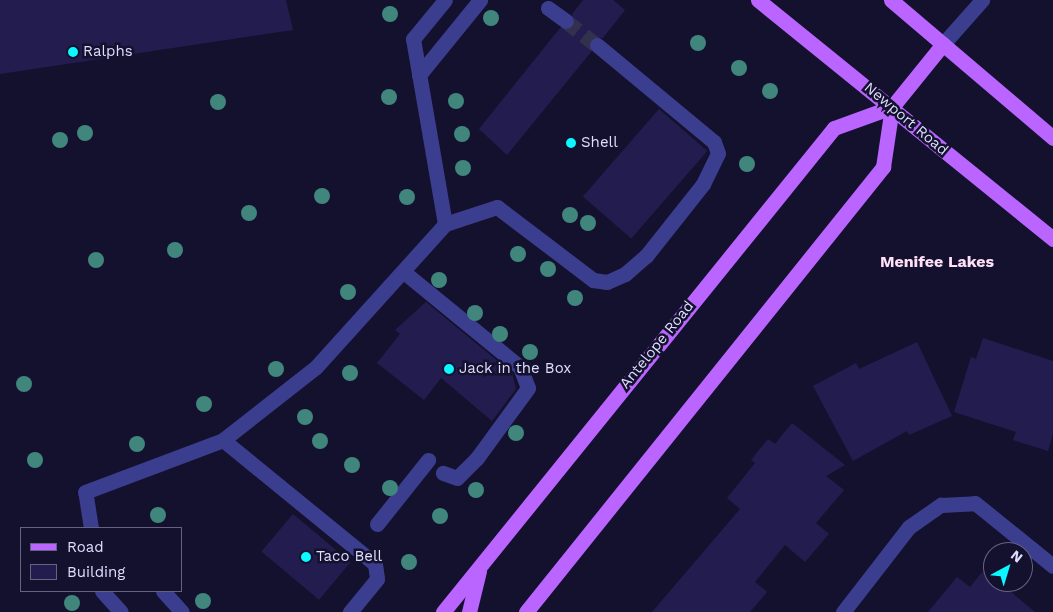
<!DOCTYPE html>
<style>
body{margin:0}
#map{position:relative;width:1053px;height:612px;overflow:hidden;background:#14112e;font-family:"Work Sans",sans-serif}
div>[style]{position:absolute}
.building>*{inset:0;background:#231d4f;transform-origin:0 0}
.minor-tunnel>*{height:15px;margin-top:-7.5px;transform-origin:0;background:repeating-linear-gradient(90deg,#32304d 0 15px,transparent 0 23px)}
.minor>*{height:15px;margin:-7.5px;padding:0 7.5px;transform-origin:7.5px;border-radius:7.5px;background:#3b3e8e}
.major>*{height:15px;margin:-7.5px;padding:0 7.5px;transform-origin:7.5px;border-radius:7.5px;background:#ba65ff}
.trees>*{width:16px;height:16px;margin:-8px;border-radius:50%;background:#40867c}
.dots>*{width:14px;height:14px;translate:-50% -50%;box-sizing:border-box;border:2px solid #14112e;border-radius:50%}
span{translate:-50% -50%;white-space:nowrap;text-align:center;line-height:1.15;-webkit-text-stroke:5px #14112e;paint-order:stroke}
.poi-label{font-size:15px;color:#dfdeff}
.left{translate:0 -50%;text-align:left}
.street-label{font-size:15px;color:#dfdeff}
.neighbourhood-label{font-size:16px;color:#ffe0f6;font-weight:700}
.legend{position:absolute;left:20px;top:527px;width:162px;height:65px;box-sizing:border-box;background:#14112e;border:1px solid #656382;margin:0;padding:6px 9px;list-style:none;font-size:15px;color:#dfdeff}
.legend li{display:flex;align-items:center;gap:10px;height:25px}
.legend b{width:25px;border:1px solid #656382}
.north{position:absolute;left:983px;top:542px;width:50px;height:50px;box-sizing:border-box;background:#14112e;border:1px solid #656382;border-radius:50%;rotate:39deg;font-size:14px;font-weight:700;line-height:20px;text-align:center;color:#dfdeff}
.north::after{content:'';display:block;margin:auto;width:18px;height:22px;background:#0af8ff;clip-path:polygon(50% 0,100% 100%,50% 72%,0 100%)}
</style>
<div id="map">
<div class="building">
<div style="clip-path:polygon(0 0,286px 0,293px 30px,0 74px)"></div>
<div style="clip-path:polygon(583px 0,613px 0,625px 10px,603px 38px,590px 39px,591px 52px,507px 155px,479px 129px,560px 28px,573px 27px,572px 14px)"></div>
<div style="left:659px;top:109px;width:64px;height:116px;rotate:41deg"></div>
<div style="clip-path:polygon(426px 302px,512px 373px,516px 389px,492px 421px,441px 378px,424px 400px,377px 363px,400px 334px,395px 330px)"></div>
<div style="clip-path:polygon(983px 338px,1053px 361px,1053px 434px,1048px 451px,1013px 440px,1016px 432px,954px 412px,971px 357px,976px 359px)"></div>
<div style="clip-path:polygon(917px 342px,952px 416px,909px 435px,907px 431px,853px 461px,813px 386px,856px 363px,859px 369px)"></div>
<div style="clip-path:polygon(792px 423px,845px 465px,826px 476px,844px 490px,816px 523px,829px 534px,805px 562px,785px 545px,755px 582px,767px 592px,750px 612px,652px 612px,740px 509px,727px 498px,755px 463px,751px 460px,768px 439px,775px 444px)"></div>
<div style="left:293px;top:514px;width:75px;height:49px;rotate:40deg"></div>
<div style="clip-path:polygon(984px 570px,993px 582px,999px 582px,1035px 612px,928px 612px,957px 577px,970px 587px)"></div>
</div>
<div class="minor-tunnel">
<div style="left:566px;top:21px;width:39px;rotate:38deg"></div>
</div>
<div class="minor">
<div style="left:548px;top:8px;width:22px;rotate:36deg"></div>
<div style="left:943px;top:44px;width:59px;rotate:-48.4deg"></div>
<div style="left:419px;top:75px;width:97px;rotate:-50.9deg"></div>
<div style="left:445px;top:224px;width:188px;rotate:-99.8deg"></div>
<div style="left:413px;top:39px;width:50px;rotate:-50.6deg"></div>
<div style="left:405px;top:273px;width:149px;rotate:39.3deg"></div>
<div style="left:520px;top:367px;width:22px;rotate:69deg"></div>
<div style="left:528px;top:388px;width:87px;rotate:126.1deg"></div>
<div style="left:477px;top:458px;width:28px;rotate:135deg"></div>
<div style="left:457px;top:478px;width:15px;rotate:-160deg"></div>
<div style="left:223px;top:440px;width:196px;rotate:39.2deg"></div>
<div style="left:375px;top:564px;width:15px;rotate:82deg"></div>
<div style="left:377px;top:579px;width:43px;rotate:129.3deg"></div>
<div style="left:377px;top:524px;width:82px;rotate:-51.4deg"></div>
<div style="left:91px;top:528px;width:36px;rotate:-99deg"></div>
<div style="left:85px;top:492px;width:147px;rotate:-20.6deg"></div>
<div style="left:223px;top:440px;width:118px;rotate:-38.1deg"></div>
<div style="left:316px;top:367px;width:193px;rotate:-47.9deg"></div>
<div style="left:445px;top:224px;width:55px;rotate:-18.1deg"></div>
<div style="left:497px;top:207px;width:121px;rotate:37.2deg"></div>
<div style="left:593px;top:280px;width:14px;rotate:8deg"></div>
<div style="left:607px;top:282px;width:20px;rotate:-24deg"></div>
<div style="left:625px;top:274px;width:28px;rotate:-41deg"></div>
<div style="left:646px;top:256px;width:92px;rotate:-51.6deg"></div>
<div style="left:703px;top:184px;width:34px;rotate:-64deg"></div>
<div style="left:718px;top:153px;width:12px;rotate:-110deg"></div>
<div style="left:714px;top:142px;width:152px;rotate:-140.3deg"></div>
<div style="left:102px;top:591px;width:28px;rotate:48deg"></div>
<div style="left:163px;top:591px;width:28px;rotate:48deg"></div>
<div style="left:843px;top:612px;width:108px;rotate:-52.2deg"></div>
<div style="left:909px;top:527px;width:39px;rotate:-35deg"></div>
<div style="left:941px;top:505px;width:34px;rotate:-3deg"></div>
<div style="left:975px;top:503px;width:100px;rotate:38.9deg"></div>
</div>
<div class="major">
<div style="left:758px;top:0;width:380px;rotate:39deg"></div>
<div style="left:891px;top:0;width:213px;rotate:40.4deg"></div>
<div style="left:443px;top:612px;width:622px;rotate:-51.07deg"></div>
<div style="left:834px;top:128px;width:62px;rotate:-19.9deg"></div>
<div style="left:469px;top:612px;width:42px;rotate:-76.3deg"></div>
<div style="left:526px;top:612px;width:571px;rotate:-51.26deg"></div>
<div style="left:883px;top:167px;width:61px;rotate:-81.5deg"></div>
<div style="left:892px;top:107px;width:81px;rotate:-51deg"></div>
</div>
<div class="trees">
<div style="left:390px;top:14px"></div>
<div style="left:491px;top:18px"></div>
<div style="left:698px;top:43px"></div>
<div style="left:739px;top:68px"></div>
<div style="left:770px;top:91px"></div>
<div style="left:389px;top:97px"></div>
<div style="left:456px;top:101px"></div>
<div style="left:218px;top:102px"></div>
<div style="left:85px;top:133px"></div>
<div style="left:462px;top:134px"></div>
<div style="left:60px;top:140px"></div>
<div style="left:747px;top:164px"></div>
<div style="left:463px;top:168px"></div>
<div style="left:322px;top:196px"></div>
<div style="left:407px;top:197px"></div>
<div style="left:249px;top:213px"></div>
<div style="left:570px;top:215px"></div>
<div style="left:588px;top:223px"></div>
<div style="left:175px;top:250px"></div>
<div style="left:518px;top:254px"></div>
<div style="left:96px;top:260px"></div>
<div style="left:548px;top:269px"></div>
<div style="left:439px;top:280px"></div>
<div style="left:348px;top:292px"></div>
<div style="left:575px;top:298px"></div>
<div style="left:475px;top:313px"></div>
<div style="left:500px;top:334px"></div>
<div style="left:530px;top:352px"></div>
<div style="left:276px;top:369px"></div>
<div style="left:350px;top:373px"></div>
<div style="left:24px;top:384px"></div>
<div style="left:204px;top:404px"></div>
<div style="left:305px;top:417px"></div>
<div style="left:516px;top:433px"></div>
<div style="left:320px;top:441px"></div>
<div style="left:137px;top:444px"></div>
<div style="left:35px;top:460px"></div>
<div style="left:352px;top:465px"></div>
<div style="left:390px;top:488px"></div>
<div style="left:476px;top:490px"></div>
<div style="left:158px;top:515px"></div>
<div style="left:440px;top:516px"></div>
<div style="left:409px;top:562px"></div>
<div style="left:203px;top:601px"></div>
<div style="left:72px;top:603px"></div>
</div>
<div class="dots">
<div style="left:73px;top:52px;background:#0af8ff"></div>
<div style="left:571px;top:143px;background:#0af8ff"></div>
<div style="left:449px;top:369px;background:#0af8ff"></div>
<div style="left:306px;top:557px;background:#0af8ff"></div>
</div>
<div class="poi-label">
<span class="left" style="left:83px;top:52px">Ralphs</span>
<span class="left" style="left:581px;top:143px">Shell</span>
<span class="left" style="left:459px;top:369px">Jack in the Box</span>
<span class="left" style="left:316px;top:557px">Taco Bell</span>
</div>
<div class="street-label">
<span style="left:906px;top:119px;rotate:40deg">Newport Road</span>
<span style="left:657px;top:345px;rotate:-51deg">Antelope Road</span>
</div>
<div class="neighbourhood-label">
<span style="left:937px;top:262px">Menifee Lakes</span>
</div>
<ul class="legend">
<li><b style="height:6px;background:#ba65ff"></b>Road</li>
<li><b style="height:14px;background:#231d4f"></b>Building</li>
</ul>
<div class="north">N</div>
</div>
